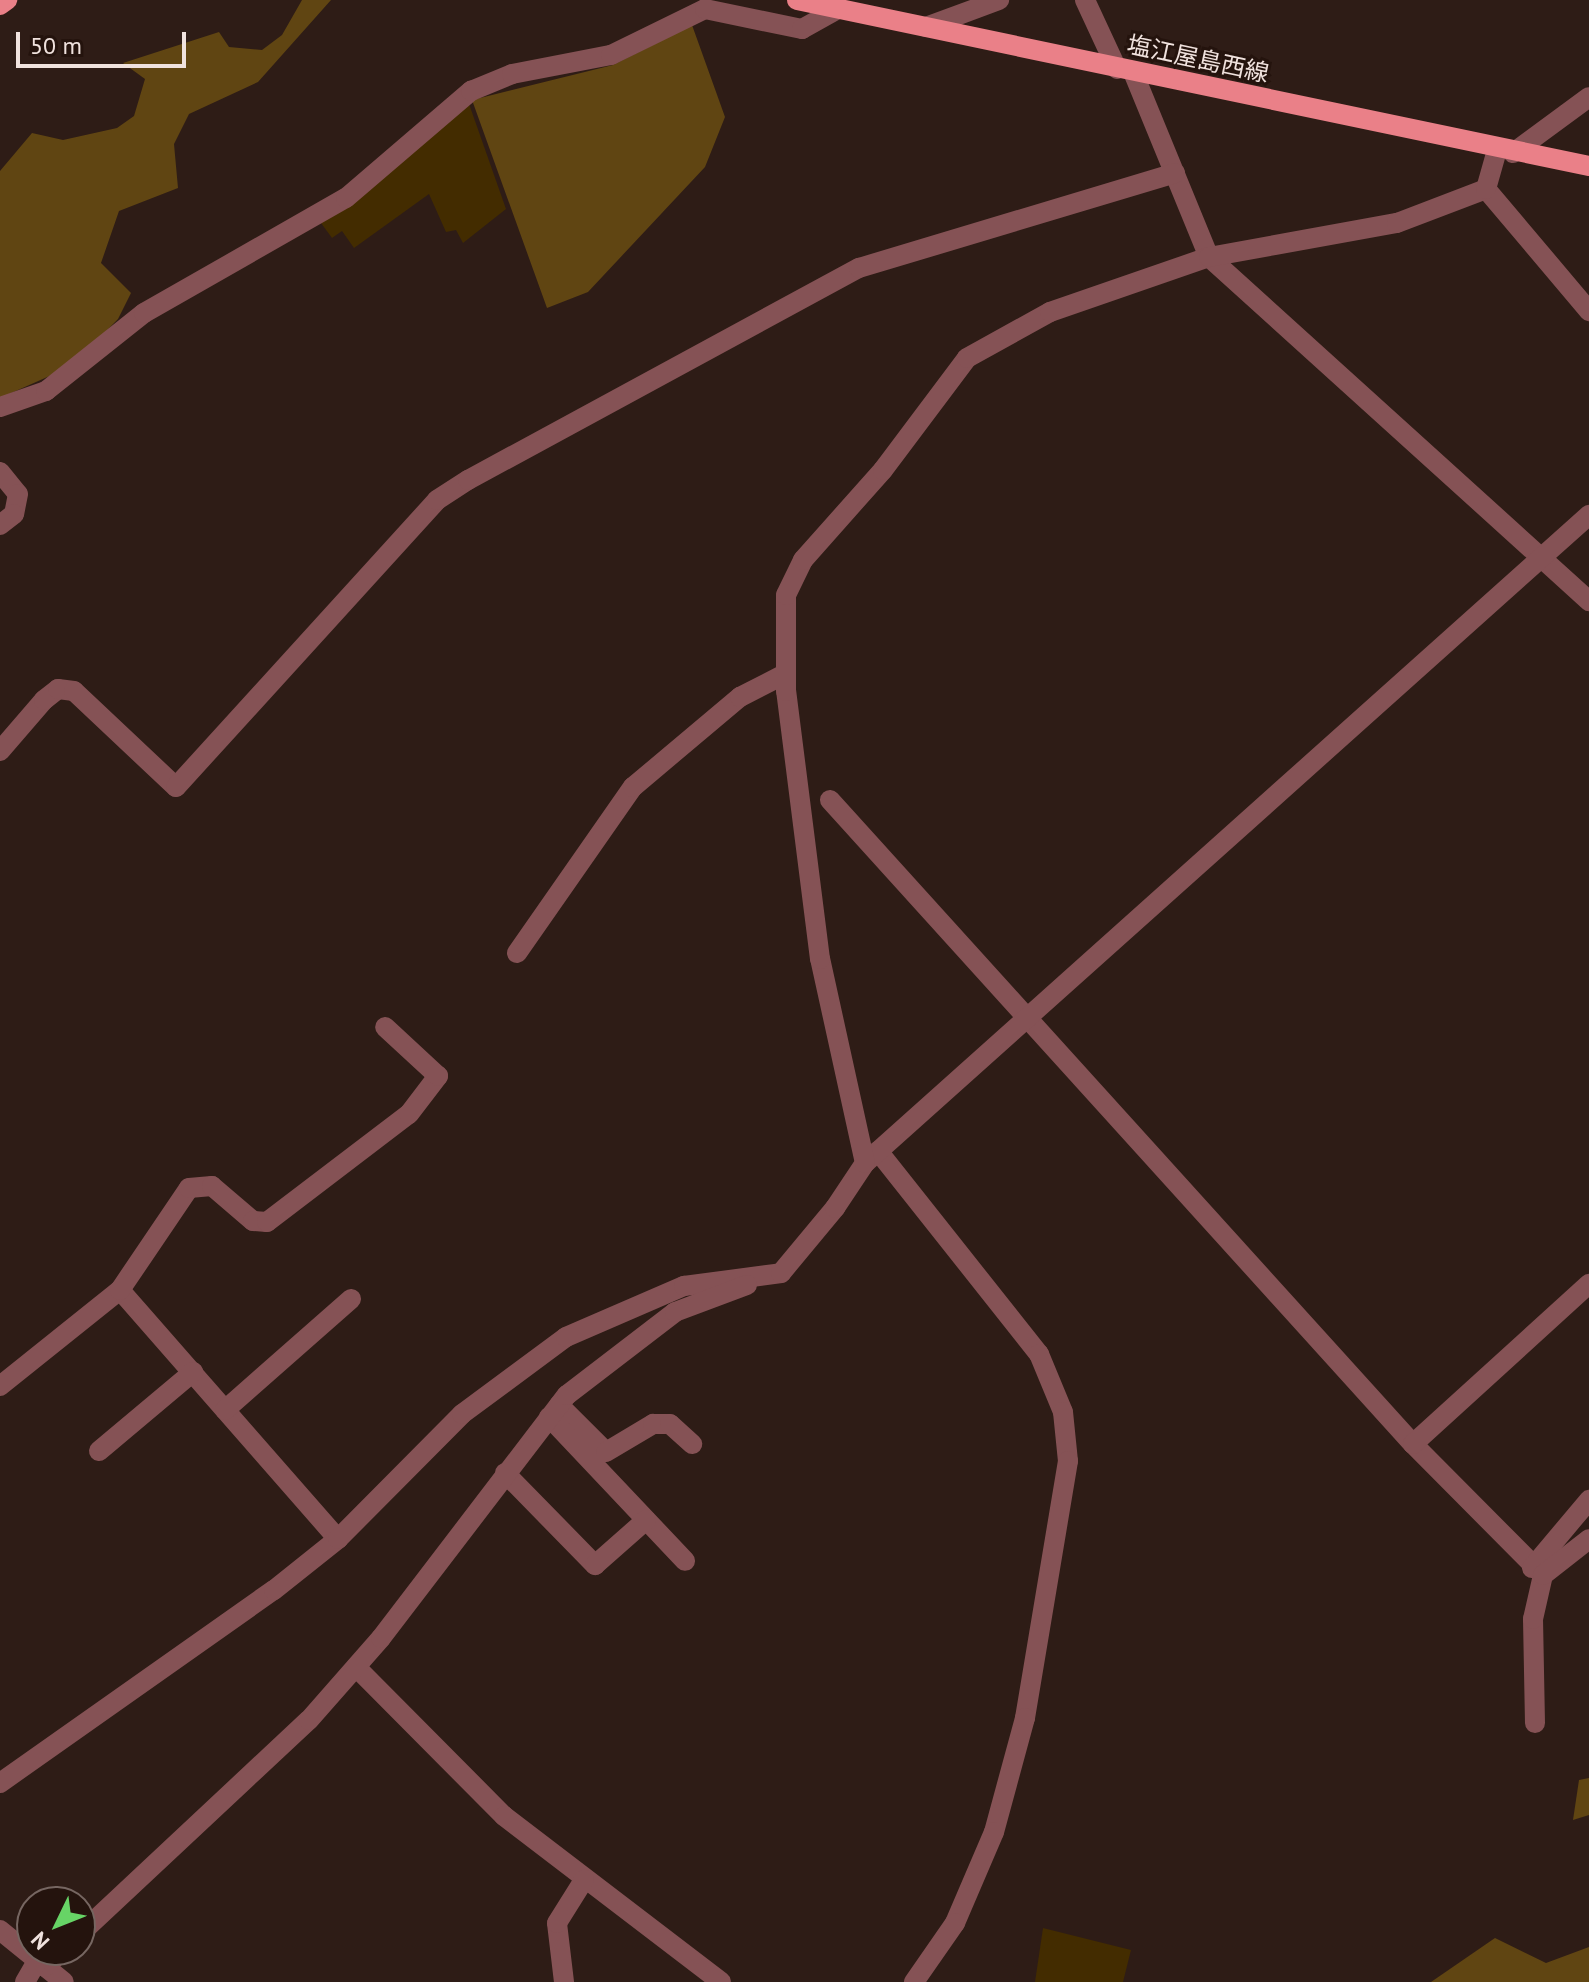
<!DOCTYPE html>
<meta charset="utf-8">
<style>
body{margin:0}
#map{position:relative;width:1589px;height:1982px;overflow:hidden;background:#2e1c16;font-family:"PT Sans","Noto Sans JP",sans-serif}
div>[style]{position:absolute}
.green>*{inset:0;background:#432c00}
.forest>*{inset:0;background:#604512}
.minor>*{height:20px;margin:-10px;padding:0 10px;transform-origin:10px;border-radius:10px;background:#855255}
.major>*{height:20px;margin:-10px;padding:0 10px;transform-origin:10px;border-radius:10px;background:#ea8088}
span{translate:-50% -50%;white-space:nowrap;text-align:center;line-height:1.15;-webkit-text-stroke:6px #24130d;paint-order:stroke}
.street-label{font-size:24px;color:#f0e2de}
.north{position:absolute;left:16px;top:1886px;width:80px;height:80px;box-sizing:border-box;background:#24130d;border:2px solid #766661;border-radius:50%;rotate:227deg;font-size:22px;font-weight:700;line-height:32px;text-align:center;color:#f0e2de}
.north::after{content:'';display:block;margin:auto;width:28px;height:36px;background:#67d466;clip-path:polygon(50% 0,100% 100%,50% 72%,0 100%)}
.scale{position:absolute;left:16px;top:32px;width:170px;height:36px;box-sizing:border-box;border:4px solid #f0e2de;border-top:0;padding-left:10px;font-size:24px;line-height:28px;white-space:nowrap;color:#f0e2de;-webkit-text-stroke:6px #24130d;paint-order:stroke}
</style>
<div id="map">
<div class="green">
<div style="clip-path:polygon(468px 101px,506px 209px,463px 243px,456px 230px,446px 232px,429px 194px,354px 248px,342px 231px,332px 238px,321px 223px)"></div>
<div style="clip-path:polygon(1043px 1928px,1131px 1950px,1123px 1982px,1035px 1982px)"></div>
</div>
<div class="forest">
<div style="clip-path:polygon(302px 0,331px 0,258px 82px,189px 114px,174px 144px,178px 188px,119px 211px,101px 263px,131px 293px,118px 319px,72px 366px,0 398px,0 171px,32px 133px,63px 140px,117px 128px,134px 116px,145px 79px,123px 63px,219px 32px,229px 47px,262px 50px,282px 35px)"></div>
<div style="clip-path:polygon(692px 25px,725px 117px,705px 167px,588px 292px,547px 308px,472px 100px,613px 65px)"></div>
<div style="clip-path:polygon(1589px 1778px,1589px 1815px,1573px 1820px,1579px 1780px)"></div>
<div style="clip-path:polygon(1495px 1938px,1546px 1963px,1589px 1947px,1589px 1982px,1431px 1982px)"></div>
</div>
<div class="minor">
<div style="left:1085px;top:0;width:76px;rotate:65.1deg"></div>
<div style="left:926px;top:27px;width:78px;rotate:-20.3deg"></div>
<div style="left:1133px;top:72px;width:200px;rotate:67.7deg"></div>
<div style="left:1209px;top:257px;width:513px;rotate:42.15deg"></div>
<div style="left:1513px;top:153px;width:94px;rotate:-36.4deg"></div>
<div style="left:1486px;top:189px;width:160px;rotate:49.8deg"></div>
<div style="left:0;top:407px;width:49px;rotate:-19.2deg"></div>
<div style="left:46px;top:391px;width:125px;rotate:-38.5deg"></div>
<div style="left:144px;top:313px;width:232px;rotate:-29.7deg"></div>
<div style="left:346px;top:198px;width:165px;rotate:-40.6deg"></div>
<div style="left:471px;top:91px;width:44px;rotate:-22.5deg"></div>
<div style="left:512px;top:74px;width:101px;rotate:-10.9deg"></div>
<div style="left:611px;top:55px;width:105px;rotate:-26.1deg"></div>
<div style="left:705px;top:9px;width:99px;rotate:11.7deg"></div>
<div style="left:802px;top:29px;width:41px;rotate:-29.1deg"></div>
<div style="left:0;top:472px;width:28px;rotate:51deg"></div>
<div style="left:18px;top:494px;width:20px;rotate:101deg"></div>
<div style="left:14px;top:514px;width:18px;rotate:142deg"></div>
<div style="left:0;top:751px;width:67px;rotate:-49.2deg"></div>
<div style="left:44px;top:700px;width:18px;rotate:-38deg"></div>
<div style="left:58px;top:689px;width:16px;rotate:7deg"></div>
<div style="left:74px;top:691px;width:140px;rotate:43.3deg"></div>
<div style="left:176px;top:787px;width:388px;rotate:-47.7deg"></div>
<div style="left:437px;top:500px;width:37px;rotate:-33deg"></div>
<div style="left:468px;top:480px;width:445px;rotate:-28.5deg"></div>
<div style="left:859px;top:268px;width:330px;rotate:-16.7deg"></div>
<div style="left:830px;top:800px;width:869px;rotate:47.85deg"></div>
<div style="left:1413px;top:1444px;width:185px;rotate:45.2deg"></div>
<div style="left:517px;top:953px;width:203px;rotate:-55.1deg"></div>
<div style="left:633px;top:787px;width:140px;rotate:-40.1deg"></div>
<div style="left:740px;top:697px;width:51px;rotate:-27.1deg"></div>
<div style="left:878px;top:1151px;width:259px;rotate:51.6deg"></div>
<div style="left:1039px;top:1354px;width:63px;rotate:67.5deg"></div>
<div style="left:1063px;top:1412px;width:49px;rotate:84.2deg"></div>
<div style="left:1068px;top:1461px;width:261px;rotate:99.5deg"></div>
<div style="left:1025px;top:1718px;width:118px;rotate:105.2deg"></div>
<div style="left:994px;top:1832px;width:99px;rotate:113.2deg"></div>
<div style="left:955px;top:1923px;width:72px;rotate:124.8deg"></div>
<div style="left:865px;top:1163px;width:972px;rotate:-41.83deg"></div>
<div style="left:120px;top:1290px;width:331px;rotate:48.8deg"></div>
<div style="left:0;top:1386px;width:154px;rotate:-38.7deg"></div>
<div style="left:120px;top:1290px;width:123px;rotate:-55.9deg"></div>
<div style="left:189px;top:1188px;width:23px;rotate:-5deg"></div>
<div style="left:212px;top:1186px;width:54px;rotate:40.5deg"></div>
<div style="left:253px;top:1221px;width:14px;rotate:4deg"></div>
<div style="left:267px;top:1222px;width:178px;rotate:-37.3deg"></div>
<div style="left:409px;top:1114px;width:48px;rotate:-52.7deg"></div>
<div style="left:438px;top:1076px;width:72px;rotate:-137.2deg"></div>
<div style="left:559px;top:1405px;width:66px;rotate:45deg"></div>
<div style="left:606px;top:1452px;width:55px;rotate:-30.8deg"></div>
<div style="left:653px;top:1424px;width:17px"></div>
<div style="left:670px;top:1424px;width:30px;rotate:42deg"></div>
<div style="left:225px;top:1410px;width:168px;rotate:-41.4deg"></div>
<div style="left:549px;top:1417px;width:198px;rotate:46.6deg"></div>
<div style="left:1413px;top:1444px;width:238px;rotate:-42.3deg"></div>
<div style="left:99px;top:1451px;width:123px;rotate:-40deg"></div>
<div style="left:505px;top:1473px;width:129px;rotate:45.6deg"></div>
<div style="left:595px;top:1565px;width:68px;rotate:-41.4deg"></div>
<div style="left:1532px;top:1568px;width:89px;rotate:-50deg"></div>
<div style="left:356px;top:1667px;width:210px;rotate:45.2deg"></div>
<div style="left:504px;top:1816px;width:273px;rotate:37.4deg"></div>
<div style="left:1535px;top:1723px;width:104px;rotate:-91.1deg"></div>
<div style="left:1533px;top:1619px;width:45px;rotate:-77.2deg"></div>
<div style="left:1543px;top:1575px;width:58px;rotate:-38deg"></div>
<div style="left:0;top:1783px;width:335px;rotate:-35.2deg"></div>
<div style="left:274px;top:1590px;width:82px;rotate:-38.6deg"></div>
<div style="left:338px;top:1539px;width:176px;rotate:-45.2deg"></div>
<div style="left:462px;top:1414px;width:129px;rotate:-36.5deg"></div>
<div style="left:566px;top:1337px;width:129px;rotate:-23.4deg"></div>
<div style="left:684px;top:1286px;width:98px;rotate:-7.6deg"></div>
<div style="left:781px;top:1273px;width:85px;rotate:-50.3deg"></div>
<div style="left:835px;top:1208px;width:54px;rotate:-56.3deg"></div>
<div style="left:865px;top:1163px;width:209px;rotate:-102.4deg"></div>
<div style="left:820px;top:959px;width:270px;rotate:-97.2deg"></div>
<div style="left:786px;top:691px;width:96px;rotate:-90deg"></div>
<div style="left:786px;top:595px;width:39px;rotate:-64deg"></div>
<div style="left:803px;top:560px;width:120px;rotate:-48.4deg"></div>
<div style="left:883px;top:470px;width:140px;rotate:-53.1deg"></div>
<div style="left:967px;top:358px;width:95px;rotate:-29deg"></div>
<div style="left:1050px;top:312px;width:168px;rotate:-19.1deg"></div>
<div style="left:1209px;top:257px;width:191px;rotate:-10.3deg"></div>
<div style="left:1397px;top:223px;width:95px;rotate:-20.9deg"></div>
<div style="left:1486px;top:189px;width:41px;rotate:-74.2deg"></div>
<div style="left:0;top:1930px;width:82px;rotate:39.1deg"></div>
<div style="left:80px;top:1934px;width:313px;rotate:-43.1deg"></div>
<div style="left:309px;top:1720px;width:109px;rotate:-48.7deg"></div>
<div style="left:381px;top:1638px;width:306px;rotate:-52.6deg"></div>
<div style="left:567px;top:1395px;width:136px;rotate:-37.5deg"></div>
<div style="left:675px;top:1312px;width:77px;rotate:-20.6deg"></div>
<div style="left:45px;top:1967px;width:25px;rotate:-43deg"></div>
<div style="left:25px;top:1982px;width:24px;rotate:-60deg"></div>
<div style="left:564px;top:1982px;width:59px;rotate:-96.8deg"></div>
<div style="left:557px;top:1923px;width:51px;rotate:-57.9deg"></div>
</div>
<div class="major">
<div style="left:797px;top:0;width:809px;rotate:11.84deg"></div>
<div style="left:0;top:5px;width:9px;rotate:-36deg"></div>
</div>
<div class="street-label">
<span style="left:1198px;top:59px;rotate:12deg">塩江屋島西線</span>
</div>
<div class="north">N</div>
<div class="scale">50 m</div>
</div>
